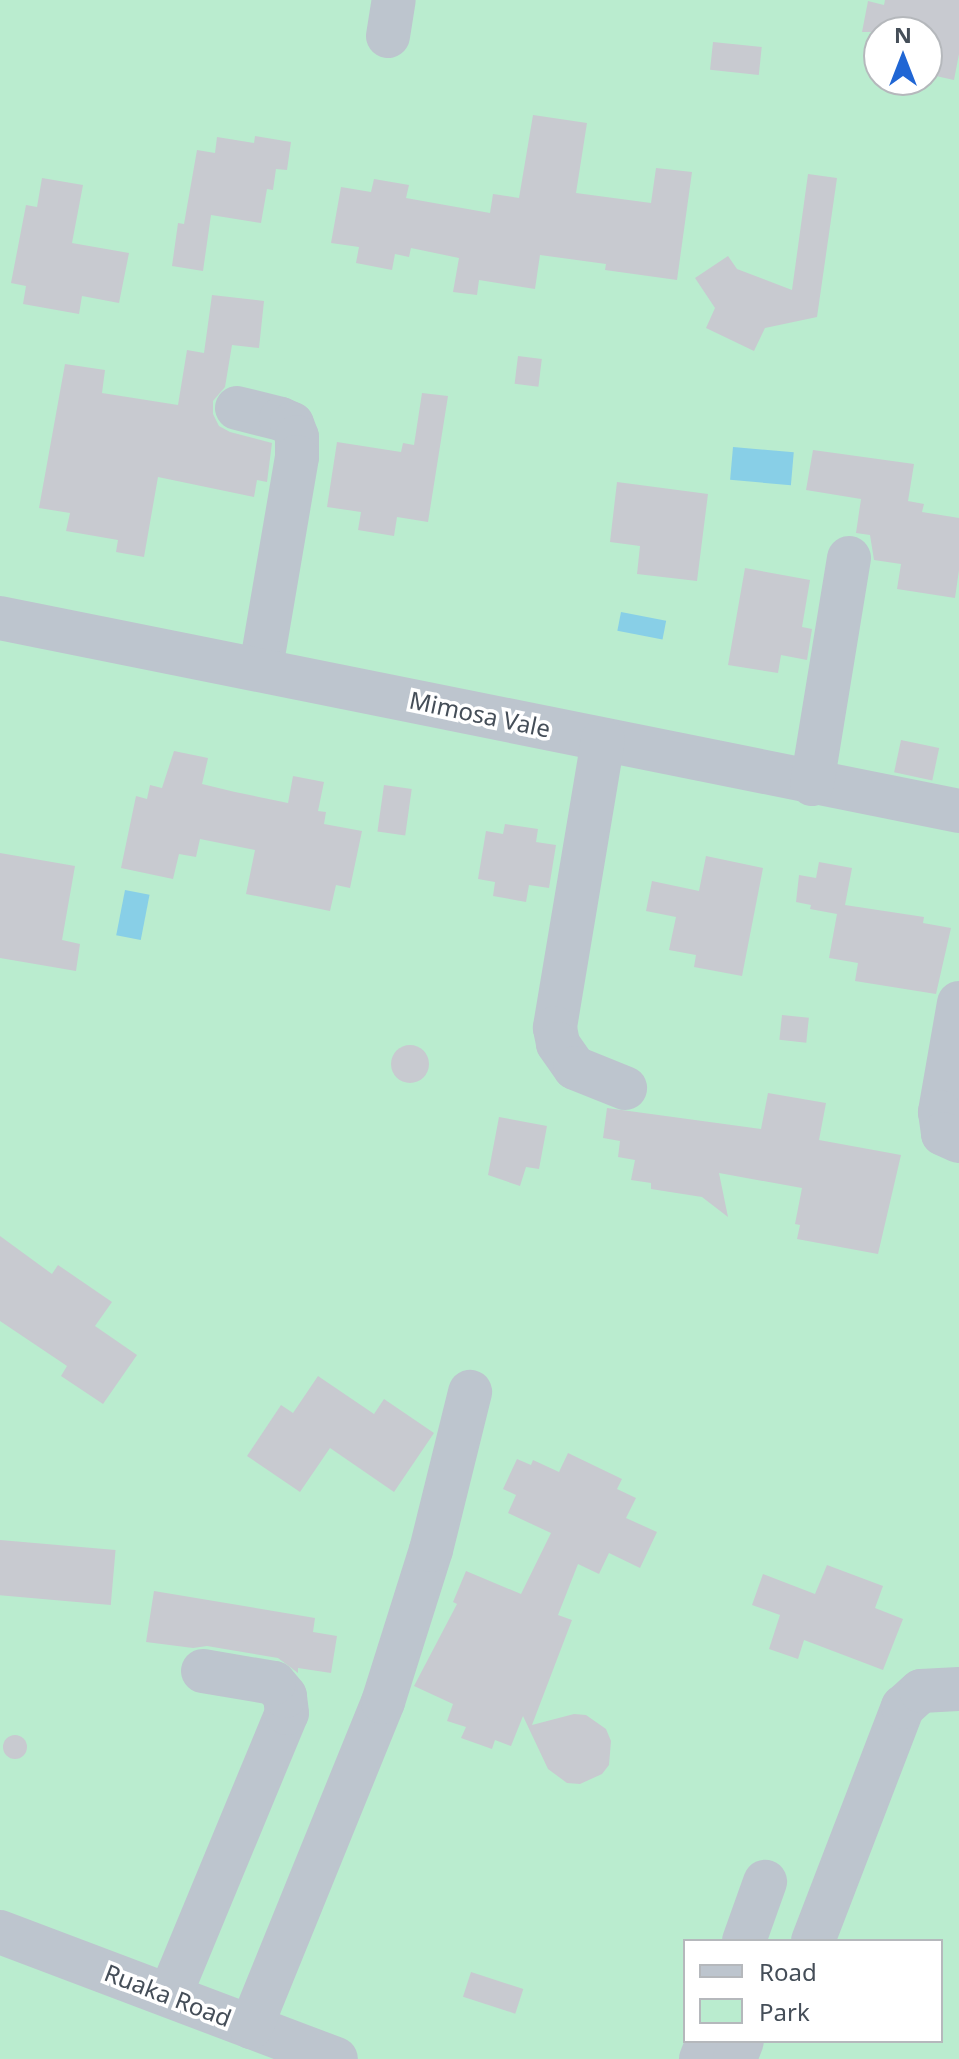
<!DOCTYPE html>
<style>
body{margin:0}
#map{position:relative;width:959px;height:2059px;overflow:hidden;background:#eeebeb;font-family:"Noto Sans",sans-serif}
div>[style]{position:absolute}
.green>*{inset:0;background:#baeccf}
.water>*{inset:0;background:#88cfe7;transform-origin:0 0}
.building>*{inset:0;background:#c8cad0;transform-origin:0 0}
.round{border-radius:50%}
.minor>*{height:44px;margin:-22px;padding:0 22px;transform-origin:22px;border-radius:22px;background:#bdc5ce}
span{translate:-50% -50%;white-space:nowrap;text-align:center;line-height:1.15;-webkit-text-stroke:7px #fff;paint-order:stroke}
.street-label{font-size:24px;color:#454e58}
.legend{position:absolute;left:683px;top:1939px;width:260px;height:104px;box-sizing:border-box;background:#fff;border:2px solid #b5b8bc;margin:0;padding:10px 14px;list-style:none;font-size:24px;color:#454e58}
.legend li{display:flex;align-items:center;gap:16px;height:40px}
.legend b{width:40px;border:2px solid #b5b8bc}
.north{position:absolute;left:863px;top:16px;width:80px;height:80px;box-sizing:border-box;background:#fff;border:2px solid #b5b8bc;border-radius:50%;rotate:0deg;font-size:22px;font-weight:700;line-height:32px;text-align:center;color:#454e58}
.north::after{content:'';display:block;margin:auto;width:28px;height:36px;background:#2066d4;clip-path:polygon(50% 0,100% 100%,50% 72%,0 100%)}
</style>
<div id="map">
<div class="green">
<div style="clip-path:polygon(evenodd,0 0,959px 0,959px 2059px,0 2059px,0 0,879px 32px,927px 32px,927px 80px,879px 80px,879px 32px,0 0,685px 1941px,941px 1941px,941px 2041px,685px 2041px,685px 1941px)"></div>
</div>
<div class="water">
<div style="left:733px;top:447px;width:61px;height:33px;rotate:5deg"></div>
<div style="left:621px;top:612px;width:46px;height:19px;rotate:11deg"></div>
<div style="left:125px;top:890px;width:25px;height:46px;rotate:11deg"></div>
</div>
<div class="building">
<div style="clip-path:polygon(885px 0,959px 0,959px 54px,954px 80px,927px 74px,927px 32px,862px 32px,868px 1px,884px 5px)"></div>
<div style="left:713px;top:42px;width:49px;height:28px;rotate:6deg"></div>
<div style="clip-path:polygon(533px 115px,587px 123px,576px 193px,651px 203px,656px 168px,692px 172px,677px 280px,605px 270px,606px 264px,540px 255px,535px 289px,479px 280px,477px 295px,453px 292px,459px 258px,411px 248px,409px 257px,395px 254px,392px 270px,356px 263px,359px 247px,331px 243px,341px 187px,371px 192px,374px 179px,409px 185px,406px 198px,490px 213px,493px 194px,519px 198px)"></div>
<div style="clip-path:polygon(255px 136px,291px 142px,287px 170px,276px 169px,273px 190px,267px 189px,261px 223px,211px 215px,203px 271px,172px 266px,178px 223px,184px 224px,197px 150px,215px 153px,217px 137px,254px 143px)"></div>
<div style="clip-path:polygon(808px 174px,837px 178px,817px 317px,765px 328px,754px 351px,706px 328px,715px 308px,695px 278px,728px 256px,737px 269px,792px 290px)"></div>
<div style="clip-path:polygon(42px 178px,83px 185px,72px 243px,129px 253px,119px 303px,82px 296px,79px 314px,23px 304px,26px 286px,11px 283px,26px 205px,37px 207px)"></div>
<div style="clip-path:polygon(212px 295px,264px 301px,259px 348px,232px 345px,225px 387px,213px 401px,213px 414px,219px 426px,230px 432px,272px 443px,267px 482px,257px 480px,254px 497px,158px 477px,144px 557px,116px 552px,118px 540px,66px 531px,70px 513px,39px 508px,65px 364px,105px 370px,102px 393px,178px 405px,187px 350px,204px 353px)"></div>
<div style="left:518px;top:356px;width:24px;height:28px;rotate:7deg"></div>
<div style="clip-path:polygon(422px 393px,448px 396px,428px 522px,397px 517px,394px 536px,358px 530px,361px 512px,327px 507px,337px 442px,401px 452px,403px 443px,414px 445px)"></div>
<div style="clip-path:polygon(813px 450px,914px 464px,908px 501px,924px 504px,922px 512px,959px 518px,959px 570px,955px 598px,897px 589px,901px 564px,874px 560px,870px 535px,856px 533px,861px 499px,806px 490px)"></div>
<div style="clip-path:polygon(617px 482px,708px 494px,697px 581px,637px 574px,640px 546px,610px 542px)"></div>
<div style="clip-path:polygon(745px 568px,810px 580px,802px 627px,812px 629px,807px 660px,781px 655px,778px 673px,728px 665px)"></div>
<div style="left:901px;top:740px;width:39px;height:33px;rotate:12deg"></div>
<div style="clip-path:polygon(174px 751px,208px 758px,202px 784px,235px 792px,288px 803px,293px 776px,324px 782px,318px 811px,326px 812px,324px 824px,362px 831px,350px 888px,336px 885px,330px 911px,246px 894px,255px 850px,200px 839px,196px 857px,179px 854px,173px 879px,121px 868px,136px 796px,147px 799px,150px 785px,162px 788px)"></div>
<div style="left:384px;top:785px;width:28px;height:47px;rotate:8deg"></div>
<div style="clip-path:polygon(505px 824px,538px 829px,536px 842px,556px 845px,549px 888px,529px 885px,526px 902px,493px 896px,495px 882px,478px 879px,486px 831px,503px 834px)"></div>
<div style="clip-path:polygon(0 853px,75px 866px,62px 940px,80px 944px,76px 971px,0 958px)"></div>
<div style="clip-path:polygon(706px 856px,763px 868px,742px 976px,694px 967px,696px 955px,669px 950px,676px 917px,646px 911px,652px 881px,699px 891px)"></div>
<div style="clip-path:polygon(819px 862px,852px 868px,845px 905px,924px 917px,923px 923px,951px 928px,936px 994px,855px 981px,858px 963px,829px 958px,837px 914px,810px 909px,811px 905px,796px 902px,799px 875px,816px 878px)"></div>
<div style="left:782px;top:1015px;width:27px;height:25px;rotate:6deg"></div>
<div class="round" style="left:391px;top:1045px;width:38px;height:38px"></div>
<div style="clip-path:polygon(768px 1093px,826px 1103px,819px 1140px,901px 1155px,878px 1254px,797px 1239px,800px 1225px,795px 1224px,802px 1188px,719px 1173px,728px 1217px,702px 1197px,651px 1189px,651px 1183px,631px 1180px,635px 1160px,618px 1157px,620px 1141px,603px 1138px,607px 1108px,761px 1129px)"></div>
<div style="clip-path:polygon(499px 1117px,547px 1126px,539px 1169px,526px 1167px,520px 1186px,488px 1175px)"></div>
<div style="clip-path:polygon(0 1236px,52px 1274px,58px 1265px,112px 1302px,95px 1326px,137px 1355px,103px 1404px,61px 1376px,67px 1366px,0 1321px)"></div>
<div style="clip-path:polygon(318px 1376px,374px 1414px,384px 1399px,434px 1433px,394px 1492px,330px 1448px,300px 1492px,247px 1456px,281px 1405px,293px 1413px)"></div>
<div style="clip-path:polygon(568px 1453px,622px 1479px,617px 1489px,636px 1498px,626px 1518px,657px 1532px,640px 1568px,609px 1553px,599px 1574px,578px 1564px,558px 1615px,572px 1620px,532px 1725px,574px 1714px,586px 1715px,606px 1729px,611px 1741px,609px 1765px,602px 1774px,580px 1784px,567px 1783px,548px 1769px,523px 1716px,511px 1746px,495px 1740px,492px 1749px,461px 1738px,466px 1727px,447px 1721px,453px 1704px,414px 1686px,457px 1604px,453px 1602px,466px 1571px,521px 1594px,551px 1533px,508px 1513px,516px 1495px,503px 1489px,517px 1459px,531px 1465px,533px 1460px,559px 1472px)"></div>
<div style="left:0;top:1540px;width:116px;height:55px;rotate:5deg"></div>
<div style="clip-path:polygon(827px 1565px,883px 1586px,875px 1608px,903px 1619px,883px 1670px,804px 1640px,798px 1659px,769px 1649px,780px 1615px,752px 1605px,763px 1574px,815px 1594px)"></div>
<div style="clip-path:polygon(154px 1591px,315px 1618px,313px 1632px,337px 1636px,331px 1673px,298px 1668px,298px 1673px,278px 1658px,207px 1646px,193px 1648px,146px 1642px)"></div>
<div class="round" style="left:3px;top:1735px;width:24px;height:24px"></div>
<div style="left:471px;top:1972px;width:55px;height:26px;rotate:18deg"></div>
</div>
<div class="minor">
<div style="left:388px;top:36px;width:36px;rotate:-81deg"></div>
<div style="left:237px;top:408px;width:45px;rotate:14deg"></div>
<div style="left:281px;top:419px;width:12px;rotate:24deg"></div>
<div style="left:292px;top:424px;width:14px;rotate:69deg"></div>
<div style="left:297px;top:437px;width:20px;rotate:90deg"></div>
<div style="left:297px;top:457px;width:214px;rotate:99.7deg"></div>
<div style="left:0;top:618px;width:978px;rotate:11.38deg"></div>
<div style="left:603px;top:740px;width:292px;rotate:99.5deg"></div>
<div style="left:555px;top:1028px;width:16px;rotate:79deg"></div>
<div style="left:558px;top:1044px;width:29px;rotate:55deg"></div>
<div style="left:575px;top:1068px;width:54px;rotate:21.8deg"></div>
<div style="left:812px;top:784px;width:229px;rotate:-80.7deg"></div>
<div style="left:959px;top:1003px;width:111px;rotate:99.9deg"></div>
<div style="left:940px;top:1112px;width:22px;rotate:82deg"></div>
<div style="left:943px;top:1134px;width:17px;rotate:24deg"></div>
<div style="left:0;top:1932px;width:359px;rotate:20.7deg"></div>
<div style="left:744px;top:1941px;width:63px;rotate:-70.4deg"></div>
<div style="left:813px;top:1941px;width:251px;rotate:-69deg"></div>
<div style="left:903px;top:1707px;width:24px;rotate:-42deg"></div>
<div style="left:921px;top:1691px;width:38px;rotate:-3deg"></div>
<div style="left:170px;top:1995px;width:305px;rotate:-67.5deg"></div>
<div style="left:287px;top:1713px;width:17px;rotate:-97deg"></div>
<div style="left:285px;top:1696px;width:17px;rotate:-130deg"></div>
<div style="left:274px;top:1683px;width:72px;rotate:-170.4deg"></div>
<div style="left:251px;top:2027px;width:351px;rotate:-67.9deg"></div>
<div style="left:383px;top:1702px;width:159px;rotate:-72.5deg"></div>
<div style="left:431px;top:1550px;width:163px;rotate:-76.1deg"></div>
<div style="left:701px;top:2059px;width:19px;rotate:-69deg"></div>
<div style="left:735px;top:2059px;width:19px;rotate:-69deg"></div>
</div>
<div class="street-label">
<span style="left:480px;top:714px;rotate:12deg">Mimosa Vale</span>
<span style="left:168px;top:1995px;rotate:21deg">Ruaka Road</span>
</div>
<ul class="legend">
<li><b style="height:10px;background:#bdc5ce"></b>Road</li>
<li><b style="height:22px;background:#baeccf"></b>Park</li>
</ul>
<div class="north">N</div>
</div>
